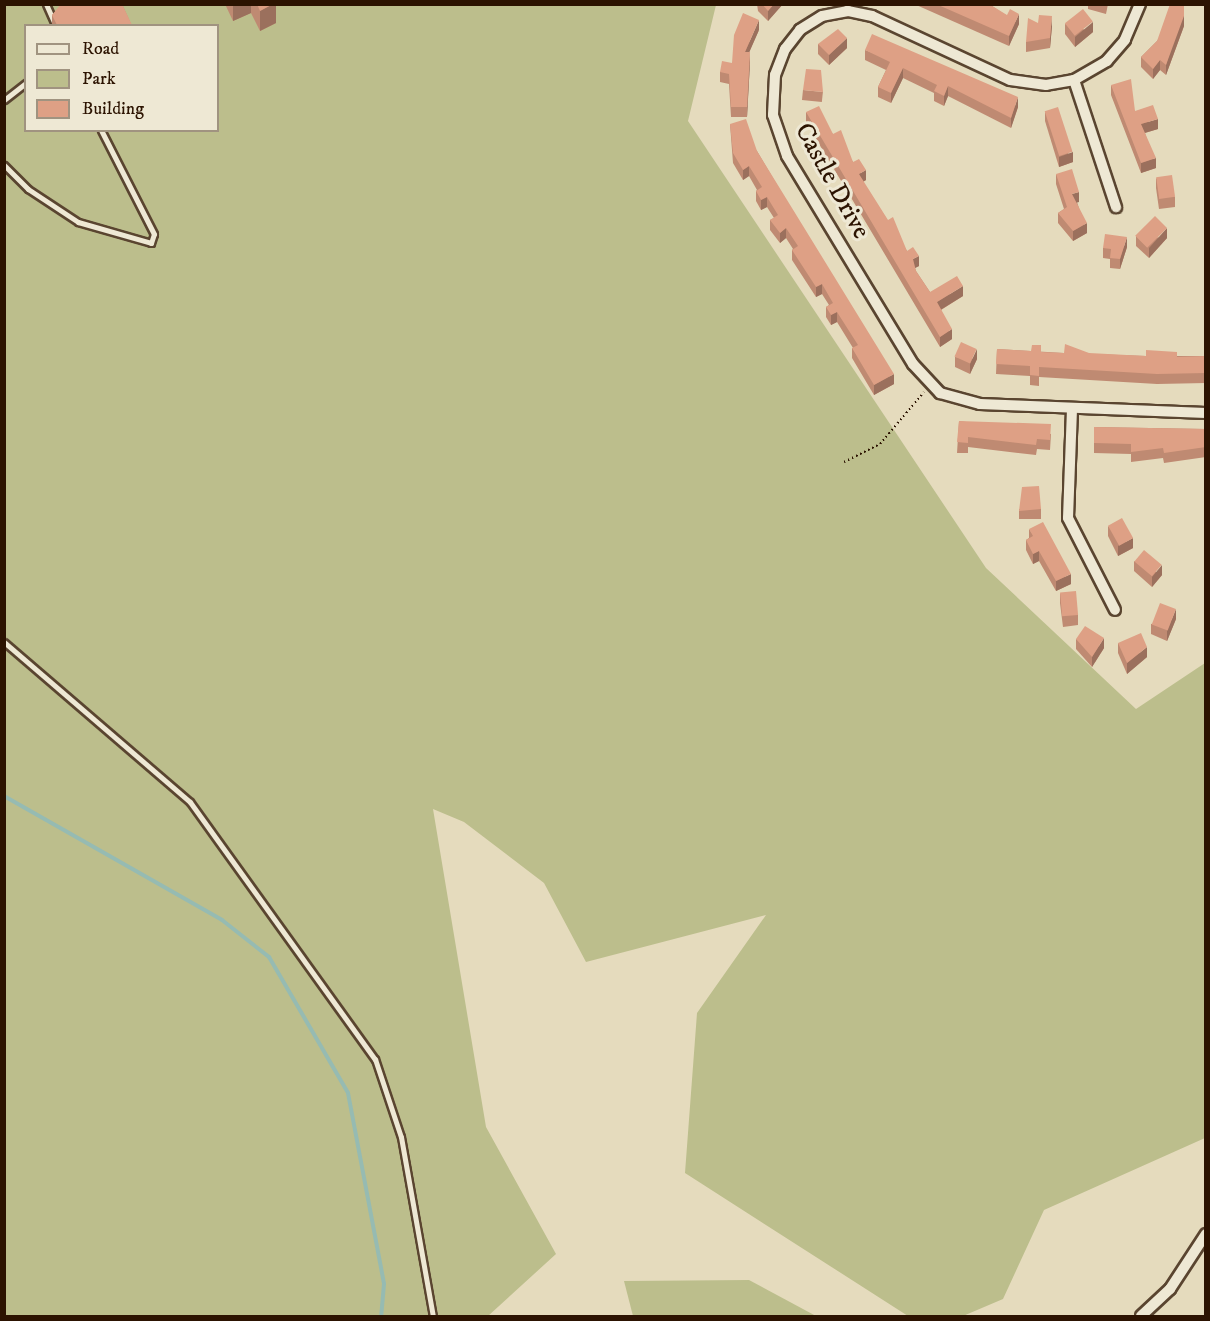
<!DOCTYPE html>
<style>
body{margin:0}
#map{position:relative;width:1210px;height:1321px;overflow:hidden;background:#e5dbbd;font-family:"IM FELL DW Pica",serif}
div>[style]{position:absolute}
.green>*{inset:0;background:#bcbe8c}
.stream>*{height:4px;margin:-2px;padding:0 2px;transform-origin:2px;border-radius:2px;background:#96bbb2}
.path>*{height:2px;margin-top:-1px;transform-origin:0;background:repeating-linear-gradient(90deg,#2c1301 0 1.5px,transparent 0 4.5px)}
.roads{filter:drop-shadow(2px 0 #5a4530) drop-shadow(-2px 0 #5a4530) drop-shadow(0 2px #5a4530) drop-shadow(0 -2px #5a4530)}
.lane>*{height:5px;margin:-2.5px;padding:0 2.5px;transform-origin:2.5px;border-radius:2.5px;background:#eee8d4}
.street>*{height:10px;margin:-5px;padding:0 5px;transform-origin:5px;border-radius:5px;background:#eee8d4}
.wall>*{inset:0;background:#bf8a72;transform-origin:0 0}
.shaded-wall>*{inset:0;background:#9b705d}
.building>*{inset:0;background:#dea085;transform-origin:0 0}
span{translate:-50% -50%;white-space:nowrap;text-align:center;line-height:1.15;-webkit-text-stroke:6px #eee8d4;paint-order:stroke}
.street-label{font-size:26px;color:#2c1301}
.frame{position:absolute;inset:0;border:6px solid #2c1301;pointer-events:none}
.legend{position:absolute;left:24px;top:24px;width:195px;height:108px;box-sizing:border-box;background:#eee8d4;border:2px solid #a09380;margin:0;padding:8px 10px;list-style:none;font-size:18px;color:#2c1301}
.legend li{display:flex;align-items:center;gap:12px;height:30px}
.legend b{width:30px;border:2px solid #a09380}
</style>
<div id="map">
<div class="green">
<div style="clip-path:polygon(evenodd,5px 5px,716px 5px,688px 121px,986px 568px,1136px 709px,1205px 663px,1205px 1138px,1044px 1210px,1003px 1299px,963px 1316px,908px 1316px,685px 1173px,697px 1013px,766px 915px,586px 962px,544px 883px,464px 822px,433px 809px,486px 1127px,556px 1254px,488px 1316px,5px 1316px,5px 5px,26px 26px,218px 26px,218px 130px,26px 130px,26px 26px)"></div>
<div style="clip-path:polygon(749px 1280px,816px 1316px,633px 1316px,624px 1281px)"></div>
</div>
<div class="stream">
<div style="left:4px;top:796px;width:251px;rotate:29.6deg"></div>
<div style="left:222px;top:920px;width:60px;rotate:38.2deg"></div>
<div style="left:269px;top:957px;width:157px;rotate:59.8deg"></div>
<div style="left:348px;top:1093px;width:194px;rotate:79.3deg"></div>
<div style="left:384px;top:1284px;width:32px;rotate:95deg"></div>
</div>
<div class="path">
<div style="left:844px;top:462px;width:40px;rotate:-26.6deg"></div>
<div style="left:880px;top:444px;width:68px;rotate:-49.8deg"></div>
</div>
<div class="roads">
<div class="lane">
<div style="left:46px;top:4px;width:24px;rotate:66deg"></div>
<div style="left:4px;top:100px;width:28px;rotate:-38deg"></div>
<div style="left:4px;top:165px;width:34px;rotate:45deg"></div>
<div style="left:28px;top:189px;width:60px;rotate:33.4deg"></div>
<div style="left:78px;top:222px;width:76px;rotate:16deg"></div>
<div style="left:151px;top:243px;width:9px;rotate:-72deg"></div>
<div style="left:154px;top:234px;width:117px;rotate:-117deg"></div>
<div style="left:4px;top:642px;width:245px;rotate:40.7deg"></div>
<div style="left:190px;top:802px;width:317px;rotate:54.3deg"></div>
<div style="left:375px;top:1059px;width:82px;rotate:71.6deg"></div>
<div style="left:401px;top:1137px;width:182px;rotate:79.9deg"></div>
</div>
<div class="street">
<div style="left:1140px;top:4px;width:39px;rotate:113deg"></div>
<div style="left:1125px;top:40px;width:28px;rotate:131deg"></div>
<div style="left:1107px;top:61px;width:38px;rotate:150deg"></div>
<div style="left:1074px;top:80px;width:28px;rotate:170deg"></div>
<div style="left:1046px;top:85px;width:36px;rotate:-172deg"></div>
<div style="left:1010px;top:80px;width:152px;rotate:-155.1deg"></div>
<div style="left:872px;top:16px;width:25px;rotate:-168deg"></div>
<div style="left:848px;top:11px;width:26px;rotate:169deg"></div>
<div style="left:822px;top:16px;width:26px;rotate:148deg"></div>
<div style="left:800px;top:30px;width:24px;rotate:128deg"></div>
<div style="left:785px;top:49px;width:28px;rotate:111deg"></div>
<div style="left:775px;top:75px;width:40px;rotate:92.9deg"></div>
<div style="left:773px;top:115px;width:43px;rotate:71.1deg"></div>
<div style="left:787px;top:156px;width:243px;rotate:58.8deg"></div>
<div style="left:913px;top:364px;width:40px;rotate:47deg"></div>
<div style="left:940px;top:393px;width:41px;rotate:15.4deg"></div>
<div style="left:980px;top:404px;width:226px;rotate:2.3deg"></div>
<div style="left:1074px;top:80px;width:134px;rotate:71.7deg"></div>
<div style="left:1072px;top:409px;width:109px;rotate:92.1deg"></div>
<div style="left:1068px;top:518px;width:103px;rotate:62.9deg"></div>
<div style="left:1141px;top:1316px;width:40px;rotate:-43deg"></div>
<div style="left:1170px;top:1289px;width:66px;rotate:-56.8deg"></div>
</div>
</div>
<div class="wall">
<div style="clip-path:polygon(59px 4px,122px 4px,132px 26px,52px 26px,52px 15px,60px 7px)"></div>
<div style="clip-path:polygon(225px 4px,276px 4px,276px 23px,260px 31px,251px 13px,233px 21px)"></div>
<div style="clip-path:polygon(757px 4px,783px 4px,768px 21px,758px 11px)"></div>
<div style="clip-path:polygon(914px 4px,989px 4px,1019px 24px,1009px 46px)"></div>
<div style="clip-path:polygon(1088px 4px,1108px 4px,1106px 14px,1088px 9px)"></div>
<div style="clip-path:polygon(1184px 4px,1184px 26px,1166px 75px,1160px 70px,1153px 79px,1141px 67px,1141px 57px,1157px 41px)"></div>
<div style="clip-path:polygon(1038px 23px,1052px 26px,1050px 48px,1026px 52px,1026px 42px)"></div>
<div style="clip-path:polygon(1065px 24px,1093px 32px,1075px 47px,1065px 34px)"></div>
<div style="clip-path:polygon(759px 30px,749px 52px,750px 62px,747px 117px,731px 117px,729px 84px,720px 82px,720px 72px,732px 63px)"></div>
<div style="clip-path:polygon(818px 44px,847px 48px,829px 65px,818px 54px)"></div>
<div style="clip-path:polygon(865px 50px,1018px 107px,1011px 128px,948px 96px,944px 106px,934px 101px,934px 93px,903px 78px,891px 103px,878px 97px,878px 87px,886px 70px,865px 60px)"></div>
<div style="clip-path:polygon(1111px 85px,1135px 111px,1158px 129px,1145px 133px,1156px 168px,1141px 173px,1111px 95px)"></div>
<div style="left:803px;top:90px;width:20px;height:10px;rotate:6deg"></div>
<div style="clip-path:polygon(1045px 111px,1073px 162px,1059px 167px,1045px 121px)"></div>
<div style="clip-path:polygon(806px 112px,833px 134px,866px 180px,863px 182px,907px 251px,919px 266px,915px 268px,916px 271px,930px 292px,963px 296px,941px 310px,952px 339px,940px 347px,806px 122px)"></div>
<div style="clip-path:polygon(730px 124px,757px 151px,894px 384px,874px 395px,852px 358px,852px 348px,853px 348px,837px 322px,831px 325px,826px 317px,826px 307px,829px 305px,822px 294px,816px 297px,792px 260px,792px 250px,793px 249px,786px 238px,780px 243px,770px 230px,770px 220px,774px 218px,767px 207px,761px 210px,756px 201px,756px 191px,757px 190px,749px 176px,743px 180px,733px 163px)"></div>
<div style="clip-path:polygon(1056px 174px,1079px 202px,1077px 202px,1087px 233px,1073px 241px,1058px 223px,1058px 213px,1064px 209px,1056px 184px)"></div>
<div style="clip-path:polygon(1156px 178px,1175px 197px,1175px 207px,1159px 209px,1156px 188px)"></div>
<div style="clip-path:polygon(1136px 236px,1167px 238px,1149px 258px,1136px 246px)"></div>
<div style="clip-path:polygon(1127px 247px,1120px 269px,1110px 268px,1110px 259px,1103px 258px,1103px 248px)"></div>
<div style="clip-path:polygon(997px 349px,1064px 353px,1146px 356px,1206px 356px,1206px 383px,1157px 384px,1039px 377px,1039px 386px,1030px 385px,1030px 376px,996px 374px)"></div>
<div style="clip-path:polygon(955px 357px,977px 359px,970px 374px,955px 367px)"></div>
<div style="clip-path:polygon(959px 421px,1051px 434px,1050px 450px,1037px 449px,1036px 455px,968px 447px,968px 453px,957px 453px)"></div>
<div style="clip-path:polygon(1094px 427px,1206px 429px,1206px 457px,1164px 463px,1163px 458px,1131px 462px,1131px 454px,1094px 453px)"></div>
<div style="left:1041px;top:509px;width:10px;height:22px;rotate:90deg"></div>
<div style="clip-path:polygon(1108px 526px,1133px 548px,1118px 556px,1108px 536px)"></div>
<div style="clip-path:polygon(1029px 529px,1071px 584px,1056px 591px,1039px 561px,1033px 564px,1026px 550px,1026px 540px,1029px 538px)"></div>
<div style="clip-path:polygon(1134px 561px,1162px 575px,1152px 587px,1134px 571px)"></div>
<div style="clip-path:polygon(1060px 593px,1078px 615px,1078px 625px,1063px 627px,1060px 603px)"></div>
<div style="clip-path:polygon(1176px 619px,1167px 641px,1151px 634px,1151px 624px)"></div>
<div style="clip-path:polygon(1076px 639px,1104px 648px,1092px 667px,1076px 649px)"></div>
<div style="clip-path:polygon(1118px 643px,1147px 657px,1127px 674px,1118px 653px)"></div>
</div>
<div class="shaded-wall">
<div style="clip-path:polygon(233px 4px,251px 4px,251px 13px,233px 21px)"></div>
<div style="clip-path:polygon(273px 4px,276px 4px,276px 23px,260px 31px,260px 11px)"></div>
<div style="clip-path:polygon(774px 4px,783px 4px,768px 21px,768px 11px)"></div>
<div style="clip-path:polygon(1184px 4px,1184px 26px,1166px 75px,1166px 65px)"></div>
<div style="clip-path:polygon(1019px 14px,1019px 24px,1009px 46px,1009px 36px)"></div>
<div style="clip-path:polygon(1052px 16px,1052px 26px,1050px 48px,1050px 38px)"></div>
<div style="clip-path:polygon(759px 20px,759px 30px,745px 62px,745px 52px)"></div>
<div style="clip-path:polygon(1093px 22px,1093px 32px,1075px 47px,1075px 37px)"></div>
<div style="clip-path:polygon(847px 38px,847px 48px,829px 65px,829px 55px)"></div>
<div style="clip-path:polygon(750px 52px,750px 62px,747px 117px,747px 107px)"></div>
<div style="clip-path:polygon(1160px 60px,1160px 70px,1153px 79px,1153px 69px)"></div>
<div style="clip-path:polygon(903px 68px,903px 78px,891px 103px,891px 93px)"></div>
<div style="clip-path:polygon(948px 86px,948px 96px,944px 106px,944px 96px)"></div>
<div style="clip-path:polygon(1018px 97px,1018px 107px,1011px 128px,1011px 118px)"></div>
<div style="clip-path:polygon(1158px 119px,1158px 129px,1141px 134px,1141px 124px)"></div>
<div style="clip-path:polygon(1073px 152px,1073px 162px,1059px 167px,1059px 157px)"></div>
<div style="clip-path:polygon(1156px 158px,1156px 168px,1141px 173px,1141px 163px)"></div>
<div style="clip-path:polygon(749px 166px,749px 176px,743px 180px,743px 170px)"></div>
<div style="clip-path:polygon(866px 170px,866px 180px,859px 184px,859px 174px)"></div>
<div style="clip-path:polygon(1079px 192px,1079px 202px,1072px 204px,1072px 194px)"></div>
<div style="clip-path:polygon(767px 197px,767px 207px,761px 210px,761px 200px)"></div>
<div style="clip-path:polygon(1087px 223px,1087px 233px,1073px 241px,1073px 231px)"></div>
<div style="clip-path:polygon(786px 228px,786px 238px,780px 243px,780px 233px)"></div>
<div style="clip-path:polygon(1167px 228px,1167px 238px,1149px 258px,1149px 248px)"></div>
<div style="clip-path:polygon(1127px 237px,1127px 247px,1120px 269px,1120px 259px)"></div>
<div style="clip-path:polygon(919px 256px,919px 266px,913px 269px,913px 259px)"></div>
<div style="clip-path:polygon(822px 284px,822px 294px,816px 297px,816px 287px)"></div>
<div style="clip-path:polygon(963px 286px,963px 296px,937px 312px,937px 302px)"></div>
<div style="clip-path:polygon(837px 312px,837px 322px,831px 325px,831px 315px)"></div>
<div style="clip-path:polygon(952px 329px,952px 339px,940px 347px,940px 337px)"></div>
<div style="clip-path:polygon(977px 349px,977px 359px,970px 374px,970px 364px)"></div>
<div style="clip-path:polygon(894px 374px,894px 384px,874px 395px,874px 385px)"></div>
<div style="clip-path:polygon(1133px 538px,1133px 548px,1118px 556px,1118px 546px)"></div>
<div style="clip-path:polygon(1039px 551px,1039px 561px,1033px 564px,1033px 554px)"></div>
<div style="clip-path:polygon(1162px 565px,1162px 575px,1152px 587px,1152px 577px)"></div>
<div style="clip-path:polygon(1071px 574px,1071px 584px,1056px 591px,1056px 581px)"></div>
<div style="clip-path:polygon(1176px 609px,1176px 619px,1167px 641px,1167px 631px)"></div>
<div style="clip-path:polygon(1104px 638px,1104px 648px,1092px 667px,1092px 657px)"></div>
<div style="clip-path:polygon(1147px 647px,1147px 657px,1127px 674px,1127px 663px)"></div>
</div>
<div class="building">
<div style="clip-path:polygon(61px 4px,122px 4px,132px 25px,130px 26px,74px 26px,73px 24px,57px 25px,52px 15px)"></div>
<div style="clip-path:polygon(257px 4px,273px 4px,260px 11px)"></div>
<div style="clip-path:polygon(762px 4px,774px 4px,768px 11px)"></div>
<div style="clip-path:polygon(936px 4px,989px 4px,1007px 15px,1010px 9px,1019px 14px,1009px 36px)"></div>
<div style="clip-path:polygon(1170px 4px,1184px 4px,1184px 16px,1166px 65px,1160px 60px,1153px 69px,1141px 57px,1157px 41px)"></div>
<div style="left:1083px;top:9px;width:16px;height:23px;rotate:52deg"></div>
<div style="clip-path:polygon(743px 13px,759px 20px,745px 52px,750px 52px,747px 107px,731px 107px,729px 74px,720px 72px,722px 61px,732px 63px,734px 35px)"></div>
<div style="clip-path:polygon(1039px 15px,1052px 16px,1050px 38px,1026px 42px,1028px 18px,1038px 23px)"></div>
<div style="clip-path:polygon(838px 29px,847px 38px,829px 55px,818px 44px)"></div>
<div style="clip-path:polygon(872px 34px,1018px 97px,1011px 118px,948px 86px,944px 96px,934px 91px,937px 85px,903px 68px,891px 93px,878px 87px,890px 62px,865px 50px)"></div>
<div style="clip-path:polygon(806px 69px,821px 70px,823px 92px,803px 90px)"></div>
<div style="clip-path:polygon(1131px 79px,1135px 111px,1153px 105px,1158px 119px,1141px 124px,1156px 158px,1141px 163px,1111px 85px)"></div>
<div style="clip-path:polygon(819px 106px,833px 134px,841px 130px,853px 162px,859px 159px,866px 170px,859px 174px,888px 220px,893px 217px,907px 251px,913px 247px,919px 256px,913px 259px,916px 271px,930px 292px,957px 276px,963px 286px,937px 302px,952px 329px,940px 337px,806px 112px)"></div>
<div style="left:1058px;top:107px;width:47px;height:14px;rotate:72deg"></div>
<div style="clip-path:polygon(746px 119px,757px 151px,894px 374px,874px 385px,852px 348px,858px 345px,837px 312px,831px 315px,826px 307px,833px 303px,822px 284px,816px 287px,792px 250px,798px 246px,786px 228px,780px 233px,770px 220px,778px 215px,767px 197px,761px 200px,756px 191px,762px 187px,749px 166px,743px 170px,733px 153px,730px 124px)"></div>
<div style="clip-path:polygon(1072px 169px,1079px 192px,1072px 194px,1087px 223px,1073px 231px,1058px 213px,1067px 207px,1056px 174px)"></div>
<div style="left:1172px;top:175px;width:22px;height:16px;rotate:82deg"></div>
<div style="left:1155px;top:216px;width:17px;height:28px;rotate:45deg"></div>
<div style="clip-path:polygon(1105px 234px,1127px 237px,1120px 259px,1110px 258px,1111px 249px,1103px 248px)"></div>
<div style="left:961px;top:342px;width:17px;height:16px;rotate:24deg"></div>
<div style="clip-path:polygon(1065px 344px,1089px 353px,1146px 356px,1146px 350px,1177px 352px,1177px 357px,1206px 356px,1206px 373px,1157px 374px,1039px 367px,1039px 376px,1030px 375px,1030px 366px,996px 364px,997px 349px,1031px 351px,1032px 345px,1041px 345px,1041px 352px,1064px 353px)"></div>
<div style="clip-path:polygon(959px 421px,1051px 424px,1050px 440px,1037px 439px,1036px 445px,968px 437px,968px 443px,957px 442px)"></div>
<div style="clip-path:polygon(1094px 427px,1206px 429px,1206px 447px,1164px 453px,1163px 448px,1131px 452px,1131px 444px,1094px 443px)"></div>
<div style="clip-path:polygon(1039px 486px,1041px 509px,1019px 511px,1022px 487px)"></div>
<div style="left:1122px;top:518px;width:23px;height:16px;rotate:61deg"></div>
<div style="clip-path:polygon(1043px 522px,1071px 574px,1056px 581px,1039px 551px,1033px 554px,1026px 540px,1033px 536px,1029px 529px)"></div>
<div style="left:1144px;top:550px;width:23px;height:15px;rotate:40deg"></div>
<div style="left:1076px;top:591px;width:24px;height:16px;rotate:85deg"></div>
<div style="left:1160px;top:603px;width:17px;height:23px;rotate:21deg"></div>
<div style="clip-path:polygon(1085px 626px,1104px 638px,1092px 657px,1076px 639px)"></div>
<div style="clip-path:polygon(1141px 633px,1147px 647px,1127px 663px,1118px 643px)"></div>
</div>
<div class="street-label">
<span style="left:832px;top:181px;rotate:61deg">Castle Drive</span>
</div>
<div class="frame"></div>
<ul class="legend">
<li><b style="height:8px;background:#eee8d4"></b>Road</li>
<li><b style="height:16px;background:#bcbe8c"></b>Park</li>
<li><b style="height:16px;background:#dea085"></b>Building</li>
</ul>
</div>
